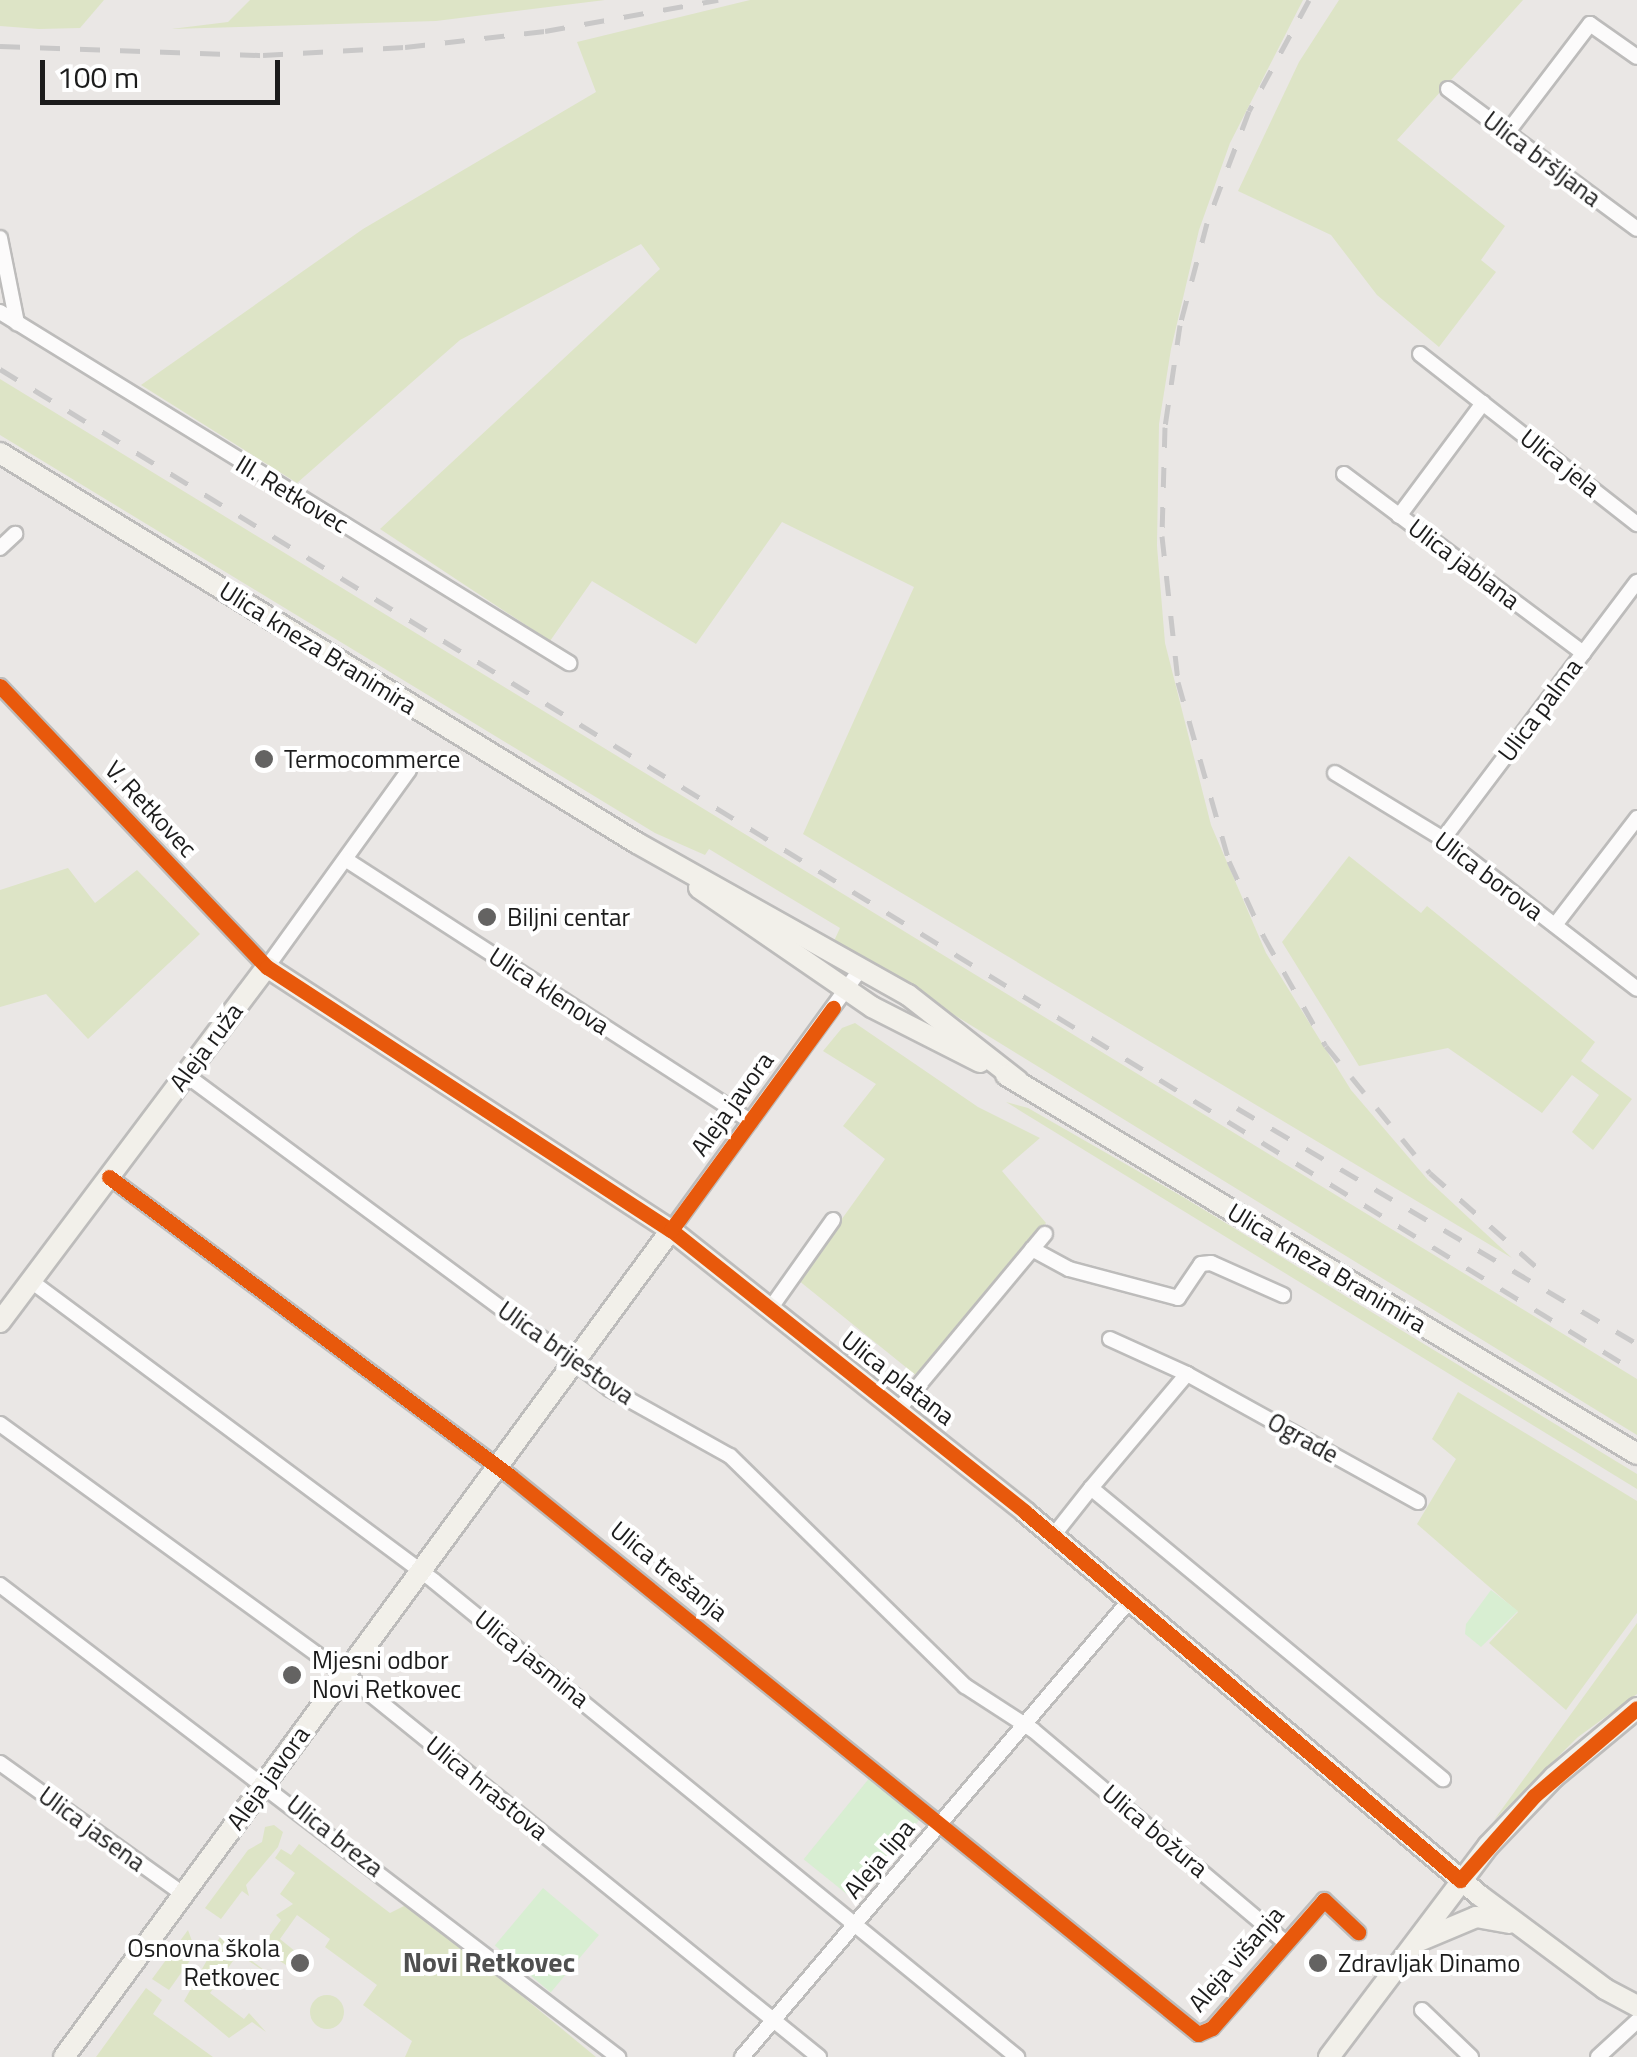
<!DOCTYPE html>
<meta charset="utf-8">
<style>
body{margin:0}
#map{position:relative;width:1637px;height:2057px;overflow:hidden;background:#eae7e5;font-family:"Titillium Web",sans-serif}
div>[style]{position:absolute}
.grass>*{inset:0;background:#dde4c6}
.round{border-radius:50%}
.park>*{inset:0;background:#d8eed2;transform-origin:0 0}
.roads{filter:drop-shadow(2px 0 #bdbcbb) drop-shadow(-2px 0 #bdbcbb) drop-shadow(0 2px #bdbcbb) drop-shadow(0 -2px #bdbcbb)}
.street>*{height:14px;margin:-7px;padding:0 7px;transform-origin:7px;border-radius:7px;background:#fcfbfb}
.secondary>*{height:20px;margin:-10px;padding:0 10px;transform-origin:10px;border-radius:10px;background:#f2f0ea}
.rail>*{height:5px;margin-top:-2.5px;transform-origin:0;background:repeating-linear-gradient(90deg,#c9c8c8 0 20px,transparent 0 40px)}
.cycleway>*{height:15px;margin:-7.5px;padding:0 7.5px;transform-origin:7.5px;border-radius:7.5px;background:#e8590c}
.dots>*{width:28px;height:28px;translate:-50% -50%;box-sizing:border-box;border:5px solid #fff;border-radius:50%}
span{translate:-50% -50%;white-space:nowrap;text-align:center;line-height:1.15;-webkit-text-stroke:8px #fff;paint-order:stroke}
.street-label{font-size:25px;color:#1c1c1c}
.poi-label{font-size:25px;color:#1c1c1c}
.left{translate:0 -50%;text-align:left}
.right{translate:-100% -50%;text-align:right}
.neighbourhood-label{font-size:28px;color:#4f4f4f;font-weight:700}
.scale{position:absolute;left:40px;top:60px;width:240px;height:45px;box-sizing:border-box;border:5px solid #1c1c1c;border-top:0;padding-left:12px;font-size:30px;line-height:35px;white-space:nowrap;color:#1c1c1c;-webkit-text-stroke:8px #fff;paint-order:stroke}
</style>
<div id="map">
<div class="grass">
<div style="clip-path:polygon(0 0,104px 0,80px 28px,39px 29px,0 26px)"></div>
<div style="clip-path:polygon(250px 0,605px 0,436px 21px,171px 29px,228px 22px)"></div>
<div style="clip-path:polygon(750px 0,1303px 0,1230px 143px,1199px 230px,1171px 349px,1159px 424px,1157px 546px,1165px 643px,1211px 825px,1266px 953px,1351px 1090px,1428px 1180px,1512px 1258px,803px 834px,914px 587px,782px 522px,696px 644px,592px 581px,550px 641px,380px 529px,660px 269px,641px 244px,460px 340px,297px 483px,141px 385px,363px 229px,596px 92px,577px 42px)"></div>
<div style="clip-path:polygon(1339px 0,1523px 0,1397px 140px,1505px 226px,1481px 260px,1496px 272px,1439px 347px,1377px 295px,1331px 235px,1238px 191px,1299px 62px)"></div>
<div style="clip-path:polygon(0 379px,1637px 1379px,1637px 1435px,834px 941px,840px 928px,709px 849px,705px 855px,655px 833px,0 435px)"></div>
<div style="clip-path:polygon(1349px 856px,1421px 913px,1427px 906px,1595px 1042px,1581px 1061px,1632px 1099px,1593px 1150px,1572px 1132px,1599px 1095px,1572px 1075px,1542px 1113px,1448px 1048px,1359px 1066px,1282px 942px)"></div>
<div style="clip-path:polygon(68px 868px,95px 903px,137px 870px,200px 934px,88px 1039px,46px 994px,0 1007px,0 890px)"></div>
<div style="clip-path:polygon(855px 1023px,978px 1107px,1040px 1138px,1002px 1171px,1046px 1223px,918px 1377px,798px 1280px,885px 1159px,843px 1126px,876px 1084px,823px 1051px,842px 1028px)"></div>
<div style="clip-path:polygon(1006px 1102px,1028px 1108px,1183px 1197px,1637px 1474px,1637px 1489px)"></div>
<div style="clip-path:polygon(1458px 1392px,1637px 1501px,1637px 1613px,1566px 1710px,1489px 1643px,1518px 1612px,1417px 1524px,1456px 1459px,1432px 1439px)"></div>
<div style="clip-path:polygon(1637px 1623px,1637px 1694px,1578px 1737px,1494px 1820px)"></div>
<div style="clip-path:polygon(274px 1825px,283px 1832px,278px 1847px,246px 1885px,249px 1896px,242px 1891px,221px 1919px,205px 1908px,248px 1850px,262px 1842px,265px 1827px)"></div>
<div style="clip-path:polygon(299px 1844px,390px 1913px,406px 1905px,419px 1911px,596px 2057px,405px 2057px,412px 2041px,363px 2005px,377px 1985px,325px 1947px,330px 1939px,297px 1915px,280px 1939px,296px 1952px,286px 1965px,260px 1948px,281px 1920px,276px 1915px,293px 1904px,280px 1894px,295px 1873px,275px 1858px,281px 1849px,291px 1855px)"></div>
<div style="clip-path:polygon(188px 1930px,196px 1952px,169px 1990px,152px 1979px)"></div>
<div style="clip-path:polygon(220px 1937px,276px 1979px,238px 1954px,210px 1993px,244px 2019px,249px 2013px,266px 2032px,252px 2022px,229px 2038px,184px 2001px)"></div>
<div style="clip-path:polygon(146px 1988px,162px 2000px,153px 2014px,213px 2057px,96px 2057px)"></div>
<div class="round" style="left:310px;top:1995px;width:34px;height:34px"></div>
</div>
<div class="park">
<div style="clip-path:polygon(1491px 1590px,1518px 1611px,1481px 1647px,1465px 1634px,1466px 1624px)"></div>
<div style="left:871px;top:1776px;width:65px;height:107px;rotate:39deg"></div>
<div style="left:543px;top:1888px;width:73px;height:75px;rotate:40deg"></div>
</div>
<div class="roads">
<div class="street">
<div style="left:1448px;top:89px;width:235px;rotate:36.5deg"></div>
<div style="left:1507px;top:133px;width:137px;rotate:-52.7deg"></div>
<div style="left:1590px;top:24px;width:57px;rotate:35.1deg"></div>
<div style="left:0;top:238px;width:87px;rotate:78.7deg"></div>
<div style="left:0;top:312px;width:669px;rotate:31.67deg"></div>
<div style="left:1420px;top:354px;width:276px;rotate:38.1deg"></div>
<div style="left:1344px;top:474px;width:299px;rotate:36.8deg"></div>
<div style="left:1399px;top:516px;width:141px;rotate:-53.4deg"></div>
<div style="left:0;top:548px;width:21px;rotate:-43deg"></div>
<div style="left:0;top:686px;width:388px;rotate:46.5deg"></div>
<div style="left:267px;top:967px;width:243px;rotate:-54.2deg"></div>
<div style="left:1335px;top:773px;width:127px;rotate:31.4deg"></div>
<div style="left:1443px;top:839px;width:245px;rotate:37.7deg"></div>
<div style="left:1443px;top:839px;width:322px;rotate:-53deg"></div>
<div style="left:348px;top:861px;width:479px;rotate:32.9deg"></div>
<div style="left:1555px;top:925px;width:135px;rotate:-52.5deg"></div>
<div style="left:186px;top:1075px;width:528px;rotate:36.52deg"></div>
<div style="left:610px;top:1389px;width:137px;rotate:29.2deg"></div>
<div style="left:730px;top:1456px;width:329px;rotate:44.4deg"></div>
<div style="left:965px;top:1686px;width:81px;rotate:32.9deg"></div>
<div style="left:1033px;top:1730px;width:329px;rotate:40.1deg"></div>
<div style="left:109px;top:1177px;width:500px;rotate:36.71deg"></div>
<div style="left:510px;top:1476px;width:886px;rotate:39.04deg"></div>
<div style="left:1198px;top:2034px;width:15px;rotate:-23deg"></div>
<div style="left:1212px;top:2028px;width:170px;rotate:-48.8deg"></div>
<div style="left:1324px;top:1900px;width:47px;rotate:43.3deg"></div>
<div style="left:671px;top:1230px;width:325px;rotate:-54deg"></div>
<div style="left:1032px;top:1249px;width:42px;rotate:28.4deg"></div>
<div style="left:1069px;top:1269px;width:113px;rotate:14.9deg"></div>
<div style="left:1178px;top:1298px;width:41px;rotate:-55.9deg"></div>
<div style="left:1201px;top:1264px;width:10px;rotate:-6deg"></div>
<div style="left:1211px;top:1263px;width:79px;rotate:24deg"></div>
<div style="left:31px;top:1281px;width:502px;rotate:36.66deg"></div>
<div style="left:434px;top:1581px;width:753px;rotate:39.23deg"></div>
<div style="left:770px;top:1309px;width:109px;rotate:-54.7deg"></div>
<div style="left:1110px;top:1339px;width:85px;rotate:24.4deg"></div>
<div style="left:899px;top:1409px;width:228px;rotate:-50.2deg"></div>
<div style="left:0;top:1424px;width:442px;rotate:36deg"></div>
<div style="left:358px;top:1684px;width:593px;rotate:38.98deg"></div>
<div style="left:1091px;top:1488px;width:149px;rotate:-49.9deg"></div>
<div style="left:1187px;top:1374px;width:264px;rotate:29deg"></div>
<div style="left:1053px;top:1536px;width:61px;rotate:-51.6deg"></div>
<div style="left:1091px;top:1488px;width:457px;rotate:39.6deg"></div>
<div style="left:0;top:1585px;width:778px;rotate:37.37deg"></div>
<div style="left:0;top:1763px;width:225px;rotate:35.6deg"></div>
<div style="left:1422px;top:2010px;width:68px;rotate:43.8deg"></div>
<div style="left:742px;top:2057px;width:599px;rotate:-49.67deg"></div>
<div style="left:1598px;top:2057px;width:53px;rotate:-42.7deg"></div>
</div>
<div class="secondary">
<div style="left:0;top:453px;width:747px;rotate:31.48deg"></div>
<div style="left:637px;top:843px;width:311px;rotate:29.3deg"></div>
<div style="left:908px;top:995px;width:140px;rotate:38deg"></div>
<div style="left:699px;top:888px;width:210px;rotate:34.5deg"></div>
<div style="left:872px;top:1007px;width:121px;rotate:27deg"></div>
<div style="left:1006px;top:1075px;width:736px;rotate:30.99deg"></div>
<div style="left:0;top:1322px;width:444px;rotate:-53.1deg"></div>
<div style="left:267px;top:967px;width:482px;rotate:33.1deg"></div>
<div style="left:671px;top:1230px;width:453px;rotate:38.5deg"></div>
<div style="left:1025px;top:1512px;width:594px;rotate:40.15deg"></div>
<div style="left:1479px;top:1895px;width:157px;rotate:36.7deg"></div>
<div style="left:1605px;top:1989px;width:36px;rotate:28deg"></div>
<div style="left:1419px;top:1941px;width:62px;rotate:-22.8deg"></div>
<div style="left:1476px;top:1917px;width:34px;rotate:10deg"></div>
<div style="left:64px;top:2057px;width:1026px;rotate:-53.72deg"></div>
<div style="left:1329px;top:2057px;width:264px;rotate:-53deg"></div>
<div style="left:1488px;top:1846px;width:95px;rotate:-46.3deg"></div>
<div style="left:1554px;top:1777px;width:108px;rotate:-39.7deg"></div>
</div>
</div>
<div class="rail">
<div style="left:1309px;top:0;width:126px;rotate:118.4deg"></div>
<div style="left:1249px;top:111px;width:120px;rotate:110.6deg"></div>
<div style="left:1207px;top:223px;width:106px;rotate:104.8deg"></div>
<div style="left:1180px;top:325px;width:103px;rotate:98.4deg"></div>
<div style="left:1165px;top:427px;width:109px;rotate:91.6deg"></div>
<div style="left:1162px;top:536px;width:147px;rotate:83.7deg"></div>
<div style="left:1178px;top:682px;width:186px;rotate:74.1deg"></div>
<div style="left:1229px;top:861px;width:84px;rotate:65.3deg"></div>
<div style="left:1264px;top:937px;width:125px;rotate:60.4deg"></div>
<div style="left:1326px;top:1046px;width:164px;rotate:50.7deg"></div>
<div style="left:1430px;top:1173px;width:157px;rotate:41.4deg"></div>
<div style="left:0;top:46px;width:263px;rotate:2deg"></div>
<div style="left:263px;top:55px;width:142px;rotate:-3.2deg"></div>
<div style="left:405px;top:47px;width:141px;rotate:-6.5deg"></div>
<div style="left:545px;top:31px;width:176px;rotate:-10.2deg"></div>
<div style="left:0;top:369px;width:1920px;rotate:31.5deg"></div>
<div style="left:1237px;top:1108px;width:464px;rotate:30.5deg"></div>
</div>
<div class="cycleway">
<div style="left:0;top:686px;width:388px;rotate:46.5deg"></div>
<div style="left:267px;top:967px;width:482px;rotate:33.1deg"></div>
<div style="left:671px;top:1230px;width:453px;rotate:38.5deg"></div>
<div style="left:1025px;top:1512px;width:570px;rotate:40.23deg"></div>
<div style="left:1460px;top:1880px;width:112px;rotate:-48.6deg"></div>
<div style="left:1534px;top:1796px;width:135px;rotate:-40.5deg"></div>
<div style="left:109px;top:1177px;width:500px;rotate:36.71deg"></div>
<div style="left:510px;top:1476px;width:886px;rotate:39.04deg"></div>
<div style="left:1198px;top:2034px;width:15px;rotate:-23deg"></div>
<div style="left:1212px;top:2028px;width:170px;rotate:-48.8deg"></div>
<div style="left:1324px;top:1900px;width:47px;rotate:43.3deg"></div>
<div style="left:671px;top:1230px;width:275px;rotate:-53.9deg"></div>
</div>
<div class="dots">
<div style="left:264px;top:759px;background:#646362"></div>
<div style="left:487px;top:917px;background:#646362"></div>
<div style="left:292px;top:1675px;background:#646362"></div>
<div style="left:300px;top:1963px;background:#646362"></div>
<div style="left:1318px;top:1963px;background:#646362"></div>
</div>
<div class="street-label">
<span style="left:1542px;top:159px;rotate:37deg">Ulica bršljana</span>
<span style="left:1560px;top:463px;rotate:38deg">Ulica jela</span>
<span style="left:292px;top:494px;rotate:31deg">III. Retkovec</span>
<span style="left:1464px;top:564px;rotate:37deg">Ulica jablana</span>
<span style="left:318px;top:648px;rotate:32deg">Ulica kneza Branimira</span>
<span style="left:1540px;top:710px;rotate:-53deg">Ulica palma</span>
<span style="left:151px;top:809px;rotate:47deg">V. Retkovec</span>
<span style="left:1489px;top:876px;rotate:37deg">Ulica borova</span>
<span style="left:549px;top:991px;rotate:33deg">Ulica klenova</span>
<span style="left:206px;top:1047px;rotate:-53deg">Aleja ruža</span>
<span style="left:732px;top:1104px;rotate:-54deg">Aleja javora</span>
<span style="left:1327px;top:1268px;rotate:31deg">Ulica kneza Branimira</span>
<span style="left:566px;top:1353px;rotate:35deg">Ulica brijestova</span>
<span style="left:898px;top:1378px;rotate:38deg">Ulica platana</span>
<span style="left:1303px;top:1438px;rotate:29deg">Ograde</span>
<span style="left:669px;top:1571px;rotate:39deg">Ulica trešanja</span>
<span style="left:532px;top:1659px;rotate:39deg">Ulica jasmina</span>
<span style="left:268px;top:1778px;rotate:-54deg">Aleja javora</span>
<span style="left:487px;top:1788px;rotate:39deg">Ulica hrastova</span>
<span style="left:92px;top:1829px;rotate:36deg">Ulica jasena</span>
<span style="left:1155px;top:1831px;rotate:40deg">Ulica božura</span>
<span style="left:335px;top:1836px;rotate:38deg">Ulica breza</span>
<span style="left:879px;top:1859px;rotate:-50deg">Aleja lipa</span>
<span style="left:1236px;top:1959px;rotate:-49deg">Aleja višanja</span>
</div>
<div class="poi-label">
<span class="left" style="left:284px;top:759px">Termocommerce</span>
<span class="left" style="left:507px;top:917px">Biljni centar</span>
<span class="left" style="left:312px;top:1675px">Mjesni odbor<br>Novi Retkovec</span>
<span class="right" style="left:280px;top:1963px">Osnovna škola<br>Retkovec</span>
<span class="left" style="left:1338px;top:1963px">Zdravljak Dinamo</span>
</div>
<div class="neighbourhood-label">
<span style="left:489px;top:1962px">Novi Retkovec</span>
</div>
<div class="scale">100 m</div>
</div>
